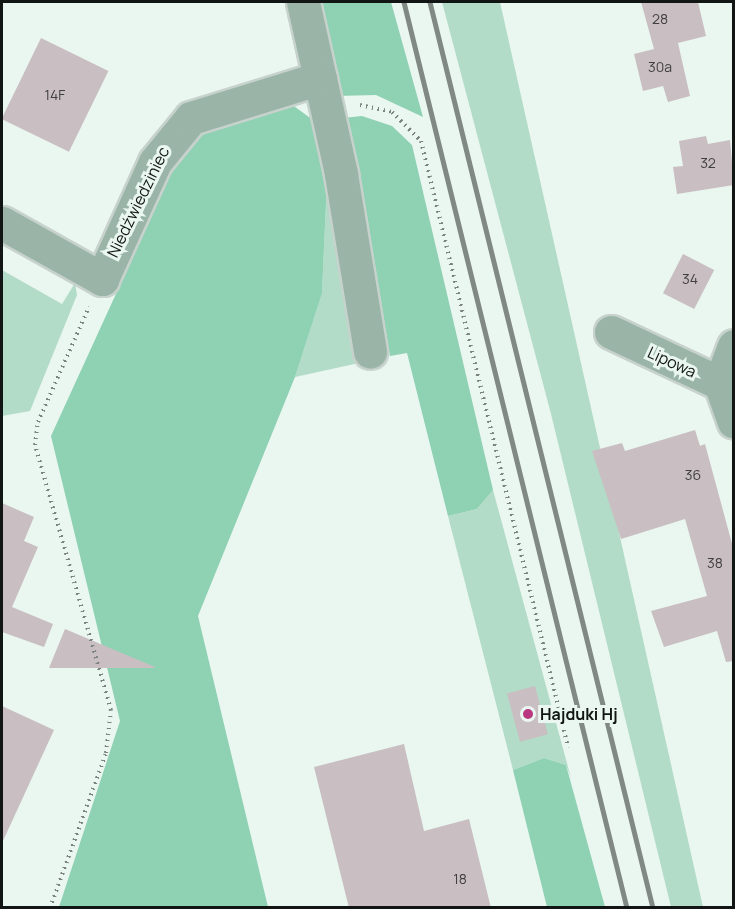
<!DOCTYPE html>
<meta charset="utf-8">
<style>
body{margin:0}
#map{position:relative;width:735px;height:909px;overflow:hidden;background:#eaf6f0;font-family:Manrope,sans-serif}
div>[style]{position:absolute}
.green>*{inset:0;background:#b3dcc8}
.forest>*{inset:0;background:#8ed1b3}
.building>*{inset:0;background:#c9bec2;transform-origin:0 0}
.path>*{height:4px;margin-top:-2px;transform-origin:0;background:repeating-linear-gradient(90deg,#7b837f 0 1.5px,transparent 0 6px)}
.roads{filter:drop-shadow(2px 0 #c7d2cd) drop-shadow(-2px 0 #c7d2cd) drop-shadow(0 2px #c7d2cd) drop-shadow(0 -2px #c7d2cd)}
.minor>*{height:33px;margin:-16.5px;padding:0 16.5px;transform-origin:16.5px;border-radius:16.5px;background:#9ab5a8}
.rail>*{height:4.5px;margin:-2.25px;padding:0 2.25px;transform-origin:2.25px;border-radius:2.25px;background:#818985}
.dots>*{width:16px;height:16px;translate:-50% -50%;box-sizing:border-box;border:3px solid #eaf6f0;border-radius:50%}
span{translate:-50% -50%;white-space:nowrap;text-align:center;line-height:1.15;-webkit-text-stroke:6px #eaf6f0;paint-order:stroke}
.number-label{font-size:14px;color:#3f3f3f}
.number-label span{-webkit-text-stroke-width:0}
.street-label{font-size:16px;color:#111513}
.poi-label{font-size:16px;color:#111513;font-weight:700}
.left{translate:0 -50%;text-align:left}
.frame{position:absolute;inset:0;border:3px solid #111513;pointer-events:none}
</style>
<div id="map">
<div class="green">
<div style="clip-path:polygon(442px 2px,500px 2px,703px 907px,671px 907px,551px 414px)"></div>
<div style="clip-path:polygon(327px 181px,359px 363px,295px 377px,322px 292px)"></div>
<div style="clip-path:polygon(2px 270px,62px 304px,75px 283px,77px 295px,30px 411px,2px 416px)"></div>
<div style="clip-path:polygon(493px 490px,571px 778px,566px 765px,544px 758px,513px 770px,448px 516px,477px 509px)"></div>
</div>
<div class="forest">
<div style="clip-path:polygon(313px 2px,391px 2px,423px 117px,376px 95px,335px 96px)"></div>
<div style="clip-path:polygon(291px 104px,313px 120px,327px 181px,322px 293px,295px 377px,198px 616px,268px 907px,59px 907px,120px 721px,51px 436px,184px 145px,211px 125px)"></div>
<div style="clip-path:polygon(362px 116px,392px 126px,412px 145px,493px 490px,477px 509px,448px 516px,407px 353px,390px 356px,343px 118px)"></div>
<div style="clip-path:polygon(544px 758px,566px 765px,605px 907px,547px 907px,513px 770px)"></div>
</div>
<div class="building">
<div style="clip-path:polygon(641px 2px,698px 2px,706px 36px,678px 43px,690px 96px,668px 102px,663px 86px,643px 91px,634px 54px,654px 49px)"></div>
<div style="left:41px;top:38px;width:75px;height:90px;rotate:26deg"></div>
<div style="clip-path:polygon(706px 136px,708px 144px,730px 140px,734px 185px,677px 194px,673px 167px,683px 166px,679px 141px)"></div>
<div style="left:683px;top:254px;width:35px;height:44px;rotate:27deg"></div>
<div style="clip-path:polygon(695px 430px,700px 446px,705px 444px,734px 551px,734px 661px,726px 662px,717px 631px,664px 647px,651px 611px,707px 596px,685px 519px,621px 539px,592px 451px,622px 443px,625px 451px)"></div>
<div style="clip-path:polygon(2px 503px,34px 517px,24px 541px,38px 547px,12px 607px,53px 624px,44px 647px,2px 632px)"></div>
<div style="clip-path:polygon(65px 629px,155px 667px,155px 668px,49px 668px)"></div>
<div style="left:535px;top:686px;width:50px;height:29px;rotate:75deg"></div>
<div style="clip-path:polygon(2px 706px,54px 730px,2px 843px)"></div>
<div style="clip-path:polygon(404px 744px,424px 831px,469px 819px,491px 908px,349px 908px,314px 767px)"></div>
</div>
<div class="path">
<div style="left:360px;top:105px;width:33px;rotate:12deg"></div>
<div style="left:392px;top:112px;width:41px;rotate:45deg"></div>
<div style="left:421px;top:141px;width:624px;rotate:76.36deg"></div>
<div style="left:50px;top:908px;width:165px;rotate:-70.1deg"></div>
<div style="left:106px;top:753px;width:43px;rotate:-83.4deg"></div>
<div style="left:111px;top:710px;width:276px;rotate:-106deg"></div>
<div style="left:35px;top:445px;width:23px;rotate:-83deg"></div>
<div style="left:38px;top:422px;width:126px;rotate:-66.1deg"></div>
</div>
<div class="roads">
<div class="minor">
<div style="left:303px;top:2px;width:176px;rotate:77.5deg"></div>
<div style="left:341px;top:174px;width:180px;rotate:80.7deg"></div>
<div style="left:2px;top:223px;width:115px;rotate:29.2deg"></div>
<div style="left:102px;top:279px;width:128px;rotate:-65.6deg"></div>
<div style="left:155px;top:162px;width:57px;rotate:-50.7deg"></div>
<div style="left:191px;top:118px;width:135px;rotate:-17.2deg"></div>
<div style="left:611px;top:332px;width:136px;rotate:25.2deg"></div>
<div style="left:734px;top:346px;width:40px;rotate:111deg"></div>
<div style="left:720px;top:383px;width:41px;rotate:70.3deg"></div>
</div>
</div>
<div class="rail">
<div style="left:404px;top:2px;width:933px;rotate:76.17deg"></div>
<div style="left:430px;top:2px;width:933px;rotate:76.17deg"></div>
</div>
<div class="dots">
<div style="left:528px;top:714px;background:#b93781"></div>
</div>
<div class="number-label">
<span style="left:660px;top:19px">28</span>
<span style="left:660px;top:67px">30a</span>
<span style="left:55px;top:95px">14F</span>
<span style="left:708px;top:163px">32</span>
<span style="left:690px;top:279px">34</span>
<span style="left:693px;top:475px">36</span>
<span style="left:715px;top:563px">38</span>
<span style="left:460px;top:879px">18</span>
</div>
<div class="street-label">
<span style="left:138px;top:202px;rotate:-64deg">Niedźwiedziniec</span>
<span style="left:672px;top:362px;rotate:25deg">Lipowa</span>
</div>
<div class="poi-label">
<span class="left" style="left:540px;top:714px">Hajduki Hj</span>
</div>
<div class="frame"></div>
</div>
